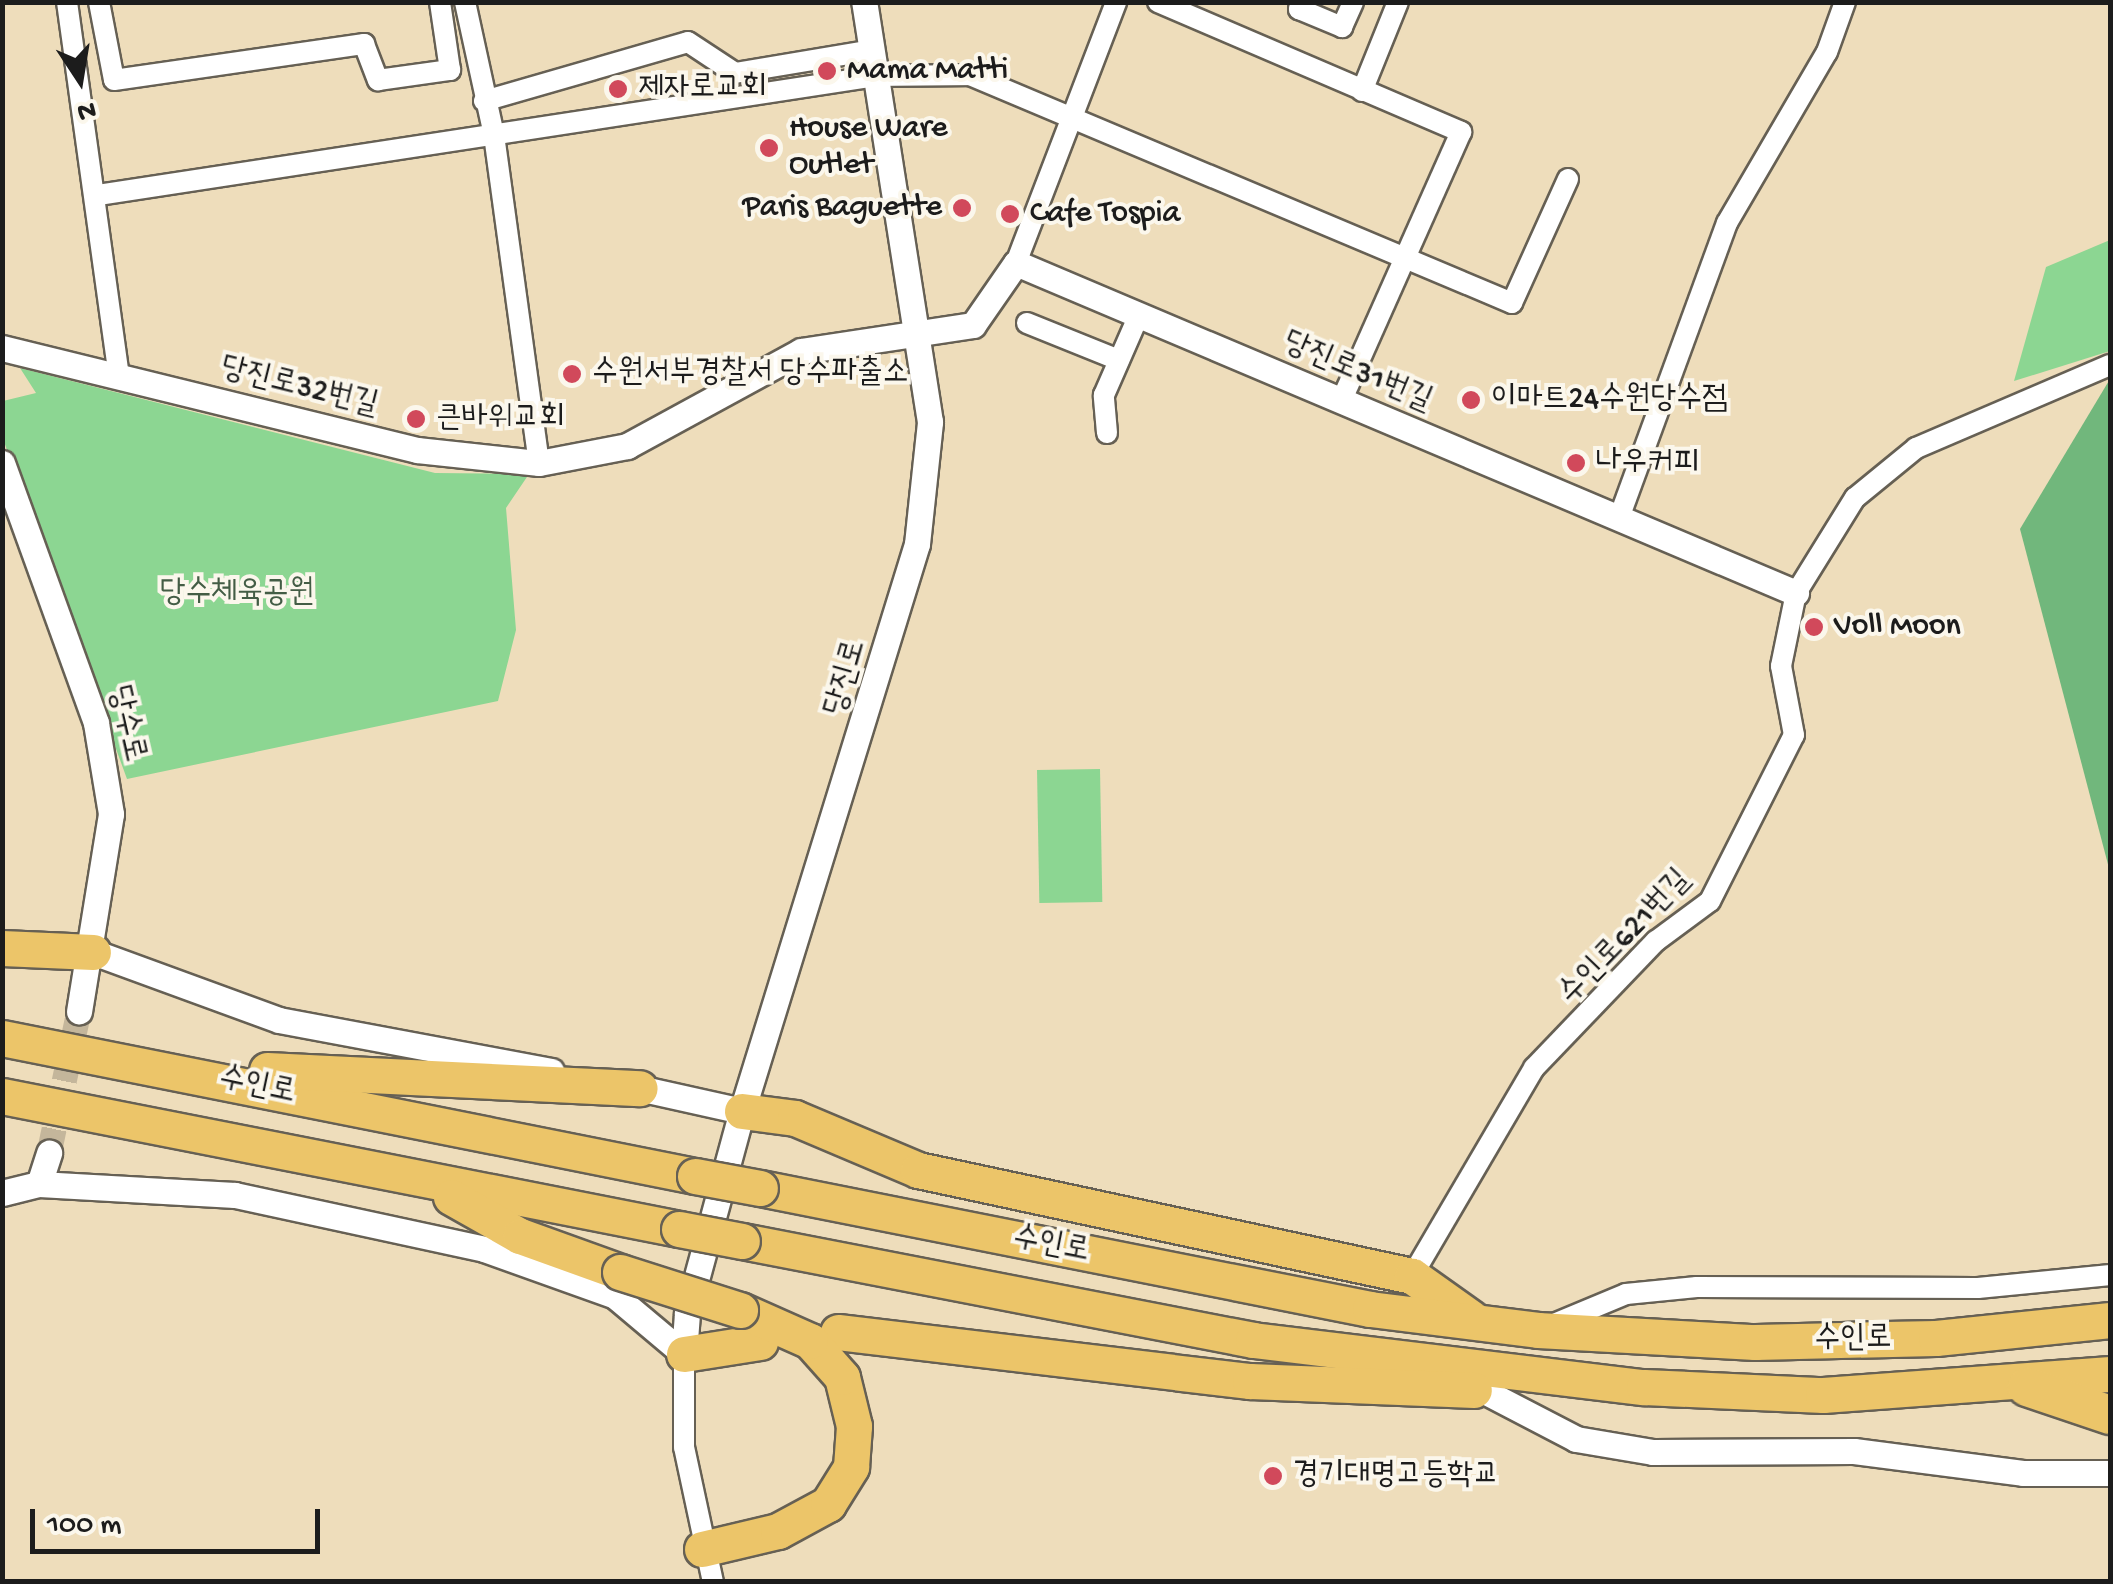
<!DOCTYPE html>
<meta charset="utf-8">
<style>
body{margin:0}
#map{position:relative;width:2113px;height:1584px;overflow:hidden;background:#edb;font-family:"Gochi Hand","Poor Story",sans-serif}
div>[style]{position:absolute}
.green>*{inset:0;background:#8cd692;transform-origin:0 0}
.forest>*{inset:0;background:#71b77c}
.tertiary-tunnel>*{height:25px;margin-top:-12.5px;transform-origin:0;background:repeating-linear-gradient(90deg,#c4b69b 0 25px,transparent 0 37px)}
.roads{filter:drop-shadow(2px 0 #666054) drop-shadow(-2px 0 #666054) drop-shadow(0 2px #666054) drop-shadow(0 -2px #666054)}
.minor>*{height:20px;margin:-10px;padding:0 10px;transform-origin:10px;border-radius:10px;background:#fff}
.tertiary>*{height:25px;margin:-12.5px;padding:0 12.5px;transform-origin:12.5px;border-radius:12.5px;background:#fff}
.trunk>*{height:35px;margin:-17.5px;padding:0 17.5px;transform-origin:17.5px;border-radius:17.5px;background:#ecc569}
.motorway>*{height:38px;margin:-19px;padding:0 19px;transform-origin:19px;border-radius:19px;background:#ecc569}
.bridges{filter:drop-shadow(2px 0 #666054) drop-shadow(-2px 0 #666054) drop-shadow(0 2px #666054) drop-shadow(0 -2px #666054)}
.trunk-bridge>*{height:35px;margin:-17.5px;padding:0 17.5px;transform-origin:17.5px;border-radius:17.5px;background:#ecc569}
.dots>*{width:28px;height:28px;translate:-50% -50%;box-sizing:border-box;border:5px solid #fbf7ec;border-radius:50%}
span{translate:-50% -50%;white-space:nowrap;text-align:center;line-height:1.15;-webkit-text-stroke:8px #fbf7ec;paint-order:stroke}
.poi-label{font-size:32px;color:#1c1c1c}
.left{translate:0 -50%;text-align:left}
.right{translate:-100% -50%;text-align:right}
.street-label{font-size:32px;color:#1c1c1c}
.park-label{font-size:32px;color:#435d45}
.frame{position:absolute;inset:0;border:5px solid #1c1c1c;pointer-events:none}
.north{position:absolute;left:30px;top:30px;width:100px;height:100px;-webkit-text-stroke:8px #fbf7ec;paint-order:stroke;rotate:168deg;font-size:28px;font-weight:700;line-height:40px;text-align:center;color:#1c1c1c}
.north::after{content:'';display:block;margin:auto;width:35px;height:45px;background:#1c1c1c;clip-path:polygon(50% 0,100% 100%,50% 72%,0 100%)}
.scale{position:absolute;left:30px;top:1509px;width:290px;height:45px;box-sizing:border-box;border:5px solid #1c1c1c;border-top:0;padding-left:12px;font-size:30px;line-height:35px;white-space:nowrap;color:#1c1c1c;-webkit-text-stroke:8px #fbf7ec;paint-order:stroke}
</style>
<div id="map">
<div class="green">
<div style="clip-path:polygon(2110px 240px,2110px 351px,2014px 381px,2046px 267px)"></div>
<div style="clip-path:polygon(20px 368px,435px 473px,529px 474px,506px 508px,516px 630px,498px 701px,127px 779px,3px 439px,3px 401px,36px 393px)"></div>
<div style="left:1100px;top:769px;width:133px;height:63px;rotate:89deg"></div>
</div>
<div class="forest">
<div style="clip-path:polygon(2110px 379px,2110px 872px,2020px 529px)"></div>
</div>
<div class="tertiary-tunnel">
<div style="left:49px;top:1153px;width:145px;rotate:-78.1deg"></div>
</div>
<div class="roads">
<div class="minor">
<div style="left:67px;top:2px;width:380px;rotate:82.1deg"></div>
<div style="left:99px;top:2px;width:79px;rotate:79.1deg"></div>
<div style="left:114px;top:80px;width:253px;rotate:-8.2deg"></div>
<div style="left:364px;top:44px;width:39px;rotate:69deg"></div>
<div style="left:378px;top:80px;width:73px;rotate:-7.9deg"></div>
<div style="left:450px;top:70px;width:69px;rotate:-98.4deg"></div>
<div style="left:465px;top:2px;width:136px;rotate:77.7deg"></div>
<div style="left:494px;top:135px;width:331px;rotate:82.2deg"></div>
<div style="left:1158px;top:2px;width:330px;rotate:23.2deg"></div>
<div style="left:1461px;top:132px;width:295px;rotate:114deg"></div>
<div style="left:1302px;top:2px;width:8px;rotate:113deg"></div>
<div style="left:1299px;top:9px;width:47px;rotate:22.7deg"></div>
<div style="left:1342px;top:27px;width:27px;rotate:-66deg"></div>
<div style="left:1362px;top:91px;width:96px;rotate:-68deg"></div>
<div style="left:484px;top:101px;width:212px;rotate:-16.1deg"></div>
<div style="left:688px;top:42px;width:56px;rotate:33.4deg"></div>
<div style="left:735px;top:73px;width:139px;rotate:-9.5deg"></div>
<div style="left:98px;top:195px;width:788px;rotate:-8.69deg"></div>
<div style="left:877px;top:76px;width:93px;rotate:-0.6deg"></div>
<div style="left:970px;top:75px;width:588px;rotate:22.81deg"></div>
<div style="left:1512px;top:303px;width:136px;rotate:-65.7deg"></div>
<div style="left:1016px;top:263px;width:280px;rotate:-69deg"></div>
<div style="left:1027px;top:323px;width:99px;rotate:21.9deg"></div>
<div style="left:1107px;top:433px;width:38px;rotate:-95deg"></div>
<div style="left:1104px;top:395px;width:87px;rotate:-66.4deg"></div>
<div style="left:1619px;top:518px;width:314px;rotate:-69.9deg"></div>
<div style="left:1727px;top:223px;width:198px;rotate:-59.7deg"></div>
<div style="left:1827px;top:52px;width:53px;rotate:-70.2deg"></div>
<div style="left:1412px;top:1276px;width:241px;rotate:-59.6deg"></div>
<div style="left:1534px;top:1068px;width:176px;rotate:-46.2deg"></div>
<div style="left:1656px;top:941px;width:67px;rotate:-36.5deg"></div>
<div style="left:1710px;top:901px;width:186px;rotate:-63.2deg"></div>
<div style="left:1794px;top:735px;width:70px;rotate:-100.7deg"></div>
<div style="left:1781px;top:666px;width:75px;rotate:-78.4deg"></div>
<div style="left:1796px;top:593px;width:112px;rotate:-58.2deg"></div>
<div style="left:1855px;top:498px;width:79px;rotate:-39.3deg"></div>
<div style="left:1916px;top:448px;width:211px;rotate:-23.2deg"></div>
<div style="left:1554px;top:1324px;width:78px;rotate:-22.6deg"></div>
<div style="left:1626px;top:1294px;width:71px;rotate:-5.6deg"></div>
<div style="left:1697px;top:1287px;width:281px;rotate:0.2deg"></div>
<div style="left:1978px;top:1288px;width:133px;rotate:-5.6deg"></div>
<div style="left:684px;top:1354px;width:93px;rotate:90deg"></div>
<div style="left:684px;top:1447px;width:138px;rotate:77.9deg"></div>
</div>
<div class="tertiary">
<div style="left:2px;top:348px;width:427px;rotate:13.8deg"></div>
<div style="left:417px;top:450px;width:123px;rotate:6.1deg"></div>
<div style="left:539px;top:463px;width:90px;rotate:-10.9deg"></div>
<div style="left:627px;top:446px;width:198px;rotate:-28.6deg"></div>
<div style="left:801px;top:351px;width:174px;rotate:-8.6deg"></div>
<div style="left:973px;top:325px;width:75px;rotate:-55.3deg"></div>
<div style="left:1016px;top:263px;width:847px;rotate:22.93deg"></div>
<div style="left:2px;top:463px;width:276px;rotate:70.1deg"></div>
<div style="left:96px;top:723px;width:92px;rotate:80.6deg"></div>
<div style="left:111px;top:814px;width:200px;rotate:99.2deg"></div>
<div style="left:93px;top:952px;width:198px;rotate:20.1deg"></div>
<div style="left:279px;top:1020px;width:277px;rotate:10.6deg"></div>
<div style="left:625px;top:1085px;width:120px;rotate:12.5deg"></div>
<div style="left:39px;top:1184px;width:33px;rotate:-72deg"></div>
<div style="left:2px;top:1193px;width:38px;rotate:-14deg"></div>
<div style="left:39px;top:1184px;width:196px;rotate:3.2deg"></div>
<div style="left:235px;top:1195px;width:255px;rotate:12.2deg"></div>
<div style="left:484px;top:1249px;width:139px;rotate:19.7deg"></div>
<div style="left:615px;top:1296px;width:90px;rotate:40deg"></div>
<div style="left:684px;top:1354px;width:41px;rotate:-85.8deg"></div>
<div style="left:687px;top:1313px;width:209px;rotate:-74.8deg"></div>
<div style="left:742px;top:1111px;width:593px;rotate:-72.85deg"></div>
<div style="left:917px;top:544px;width:123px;rotate:-83.9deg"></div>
<div style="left:930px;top:422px;width:425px;rotate:-98.9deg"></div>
<div style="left:1482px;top:1390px;width:106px;rotate:27.5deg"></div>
<div style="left:1576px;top:1439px;width:78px;rotate:9.6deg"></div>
<div style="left:1653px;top:1452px;width:201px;rotate:-0.3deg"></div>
<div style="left:1854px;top:1451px;width:170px;rotate:7.4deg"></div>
<div style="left:2023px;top:1473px;width:87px"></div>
</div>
<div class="trunk">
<div style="left:2px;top:948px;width:91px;rotate:2.5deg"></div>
<div style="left:2px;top:1038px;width:707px;rotate:11.26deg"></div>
<div style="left:267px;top:1070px;width:373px;rotate:2.8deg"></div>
<div style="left:2px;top:1096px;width:690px;rotate:11.11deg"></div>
<div style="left:742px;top:1111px;width:53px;rotate:7.5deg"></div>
<div style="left:795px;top:1118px;width:134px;rotate:22.9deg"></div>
<div style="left:918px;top:1170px;width:505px;rotate:12.11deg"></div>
<div style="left:1412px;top:1276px;width:72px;rotate:35.4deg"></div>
<div style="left:760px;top:1188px;width:622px;rotate:11.22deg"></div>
<div style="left:1370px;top:1309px;width:169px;rotate:7.1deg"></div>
<div style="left:1538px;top:1330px;width:217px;rotate:3.2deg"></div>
<div style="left:1755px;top:1342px;width:181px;rotate:-1.3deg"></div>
<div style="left:1936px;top:1338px;width:175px;rotate:-5.9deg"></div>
<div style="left:451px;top:1197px;width:79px;rotate:29.5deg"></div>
<div style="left:520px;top:1236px;width:106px;rotate:19.8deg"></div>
<div style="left:742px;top:1241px;width:521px;rotate:10.96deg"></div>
<div style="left:1253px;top:1340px;width:394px;rotate:6.9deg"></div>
<div style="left:1644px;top:1387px;width:179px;rotate:2.6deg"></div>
<div style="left:1823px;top:1395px;width:288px;rotate:-4.2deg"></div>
<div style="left:838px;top:1332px;width:415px;rotate:6.8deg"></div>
<div style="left:1250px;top:1381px;width:224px;rotate:2.3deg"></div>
<div style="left:684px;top:1354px;width:77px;rotate:-9deg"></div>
<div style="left:702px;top:1549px;width:78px;rotate:-13.3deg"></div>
<div style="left:778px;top:1531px;width:57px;rotate:-28.4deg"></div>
<div style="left:828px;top:1504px;width:44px;rotate:-58.1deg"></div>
<div style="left:851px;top:1467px;width:41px;rotate:-85.8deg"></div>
<div style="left:854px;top:1426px;width:50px;rotate:-103.8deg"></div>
<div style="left:842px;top:1377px;width:48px;rotate:-131.6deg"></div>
<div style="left:810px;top:1341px;width:77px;rotate:-156.1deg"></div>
</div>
<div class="motorway">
<div style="left:2027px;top:1387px;width:88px;rotate:18.6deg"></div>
</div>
</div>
<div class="bridges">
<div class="trunk-bridge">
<div style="left:695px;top:1176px;width:66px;rotate:10.5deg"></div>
<div style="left:679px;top:1229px;width:64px;rotate:10.8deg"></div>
<div style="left:620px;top:1272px;width:126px;rotate:17.6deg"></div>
</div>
</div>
<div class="dots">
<div style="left:827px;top:71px;background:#d1495b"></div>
<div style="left:618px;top:89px;background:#d1495b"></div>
<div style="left:769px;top:148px;background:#d1495b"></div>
<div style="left:962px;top:208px;background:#d1495b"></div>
<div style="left:1010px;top:214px;background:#d1495b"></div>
<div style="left:572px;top:374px;background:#d1495b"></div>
<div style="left:1471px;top:400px;background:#d1495b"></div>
<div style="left:416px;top:419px;background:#d1495b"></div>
<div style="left:1576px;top:463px;background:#d1495b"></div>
<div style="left:1814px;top:627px;background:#d1495b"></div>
<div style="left:1273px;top:1476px;background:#d1495b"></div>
</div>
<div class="poi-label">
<span class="left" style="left:847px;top:71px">Mama Matti</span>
<span class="left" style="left:638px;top:89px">제자로교회</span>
<span class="left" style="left:789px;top:148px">House Ware<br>Outlet</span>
<span class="right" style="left:942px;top:208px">Paris Baguette</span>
<span class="left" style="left:1030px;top:214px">Cafe Tospia</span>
<span class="left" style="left:592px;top:374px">수원서부경찰서 당수파출소</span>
<span class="left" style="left:1491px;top:400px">이마트24수원당수점</span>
<span class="left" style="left:436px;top:419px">큰바위교회</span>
<span class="left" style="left:1596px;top:463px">나우커피</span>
<span class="left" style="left:1834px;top:627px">Voll Moon</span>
<span class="left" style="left:1293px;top:1476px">경기대명고등학교</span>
</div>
<div class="street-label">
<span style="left:1357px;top:373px;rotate:23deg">당진로31번길</span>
<span style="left:299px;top:388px;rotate:14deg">당진로32번길</span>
<span style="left:847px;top:678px;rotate:-74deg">당진로</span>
<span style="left:125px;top:724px;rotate:77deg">당수로</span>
<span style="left:1626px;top:938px;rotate:-46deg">수인로621번길</span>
<span style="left:257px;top:1087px;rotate:12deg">수인로</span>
<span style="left:1051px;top:1246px;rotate:11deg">수인로</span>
<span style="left:1853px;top:1340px;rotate:-1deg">수인로</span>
</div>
<div class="park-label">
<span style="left:237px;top:594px">당수체육공원</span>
</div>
<div class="frame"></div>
<div class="north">N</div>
<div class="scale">100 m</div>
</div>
